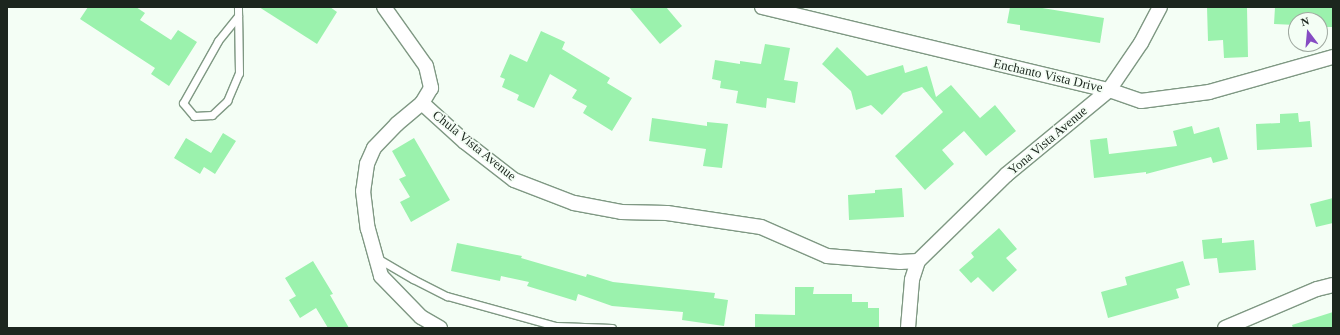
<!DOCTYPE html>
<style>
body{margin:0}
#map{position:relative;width:1340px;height:335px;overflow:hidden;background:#f4fef5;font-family:Georgia,serif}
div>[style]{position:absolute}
.building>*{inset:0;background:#9bf2ad}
.roads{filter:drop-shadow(1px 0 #7f9883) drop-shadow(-1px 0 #7f9883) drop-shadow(0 1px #7f9883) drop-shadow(0 -1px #7f9883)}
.lane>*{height:7px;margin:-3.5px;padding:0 3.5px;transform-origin:3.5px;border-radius:3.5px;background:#fff}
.street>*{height:14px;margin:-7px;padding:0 7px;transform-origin:7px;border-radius:7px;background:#fff}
span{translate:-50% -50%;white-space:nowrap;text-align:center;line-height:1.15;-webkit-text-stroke:3.5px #f4fef5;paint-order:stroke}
.street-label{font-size:13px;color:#1c261e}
.frame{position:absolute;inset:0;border:8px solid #1c261e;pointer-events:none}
.north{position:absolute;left:1288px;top:12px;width:40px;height:40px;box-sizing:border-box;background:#f4fef5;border:1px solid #9ea89f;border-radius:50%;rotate:344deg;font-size:11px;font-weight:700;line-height:16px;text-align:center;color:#1c261e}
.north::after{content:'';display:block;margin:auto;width:14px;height:18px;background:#864cc3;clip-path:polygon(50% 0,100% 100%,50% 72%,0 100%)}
</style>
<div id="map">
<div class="building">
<div style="clip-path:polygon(88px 7px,136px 7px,145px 13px,140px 20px,171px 40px,178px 30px,197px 42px,169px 86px,151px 74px,155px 68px,80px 19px)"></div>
<div style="clip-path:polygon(259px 7px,330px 7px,337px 12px,317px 44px)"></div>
<div style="clip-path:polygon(629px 7px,666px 7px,682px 26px,660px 44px)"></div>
<div style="clip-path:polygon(1010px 7px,1036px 7px,1104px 18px,1100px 43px,1020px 30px,1020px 25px,1007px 23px)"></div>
<div style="clip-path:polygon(1207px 7px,1247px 7px,1248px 57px,1224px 58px,1223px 40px,1208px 41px)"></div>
<div style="clip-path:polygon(1275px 7px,1333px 7px,1333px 27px,1320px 27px,1320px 20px,1296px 20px,1296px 25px,1274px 24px)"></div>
<div style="clip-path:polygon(541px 31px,565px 42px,562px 49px,610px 78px,607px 83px,632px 98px,612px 131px,583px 113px,587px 106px,572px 98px,577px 90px,550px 74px,534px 108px,517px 100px,519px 95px,502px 87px,505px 79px,500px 77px,510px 54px,527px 62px)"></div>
<div style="clip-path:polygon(765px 44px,790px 48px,784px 80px,798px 82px,795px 103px,767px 98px,766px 108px,736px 103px,738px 91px,720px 88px,721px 81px,712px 79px,715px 60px,740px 64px,740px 61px,761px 64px)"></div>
<div style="clip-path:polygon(837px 47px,867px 76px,903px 65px,905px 73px,927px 66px,936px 97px,951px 85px,980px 118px,995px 105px,1016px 131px,986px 156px,964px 131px,942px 150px,954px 164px,925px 190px,895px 156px,943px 112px,922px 87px,903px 93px,882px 115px,871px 105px,856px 110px,851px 91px,822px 64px)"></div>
<div style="clip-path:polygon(1298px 113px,1299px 122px,1310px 121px,1312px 147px,1257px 150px,1256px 124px,1280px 123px,1280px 114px)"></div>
<div style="clip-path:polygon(652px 118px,707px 126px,707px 122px,728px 124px,722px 168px,703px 166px,706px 149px,649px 141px)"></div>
<div style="clip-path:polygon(1192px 126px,1194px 134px,1219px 127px,1228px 159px,1213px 163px,1211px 157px,1146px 174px,1146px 172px,1094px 178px,1090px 140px,1107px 138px,1109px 154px,1177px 146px,1173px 131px)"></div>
<div style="clip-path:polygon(223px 133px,236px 141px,215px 174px,204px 167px,200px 174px,174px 158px,186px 138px,211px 153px)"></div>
<div style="clip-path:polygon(414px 138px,450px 200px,411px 222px,400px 202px,410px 197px,399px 179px,406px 176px,392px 151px)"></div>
<div style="clip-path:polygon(902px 188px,904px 217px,849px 220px,848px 195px,875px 193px,875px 190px)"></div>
<div style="clip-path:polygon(1333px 198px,1333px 223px,1316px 227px,1310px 204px)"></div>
<div style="clip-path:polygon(999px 228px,1017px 249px,1006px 258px,1017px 270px,993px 292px,978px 277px,971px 283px,959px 270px,974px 257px,971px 253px)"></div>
<div style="clip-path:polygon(1222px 238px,1222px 243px,1254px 240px,1256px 270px,1219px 273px,1217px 258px,1204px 259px,1202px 240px)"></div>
<div style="clip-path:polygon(457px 243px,522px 256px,521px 258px,586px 277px,587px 274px,613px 282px,715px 293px,714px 298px,728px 300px,724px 326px,682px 320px,683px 312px,612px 306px,578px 294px,576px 301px,527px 286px,529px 282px,501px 276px,500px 281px,451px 271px)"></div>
<div style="clip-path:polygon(313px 261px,333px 294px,330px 295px,349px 328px,328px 328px,316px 308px,300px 318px,289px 300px,296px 296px,285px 278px)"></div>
<div style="clip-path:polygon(1183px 261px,1190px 285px,1176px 289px,1179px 298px,1108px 318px,1101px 292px,1127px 285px,1125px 277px)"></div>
<div style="clip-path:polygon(795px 287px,814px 287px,813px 294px,852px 294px,852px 302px,868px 302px,868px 308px,879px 308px,879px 328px,755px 328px,755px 314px,795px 315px)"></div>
<div style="clip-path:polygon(1333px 312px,1333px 328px,1293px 328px,1292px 325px)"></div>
</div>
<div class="roads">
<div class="lane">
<div style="left:238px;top:16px;width:32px;rotate:129deg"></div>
<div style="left:218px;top:41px;width:71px;rotate:119.4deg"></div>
<div style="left:183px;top:103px;width:17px;rotate:50deg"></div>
<div style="left:194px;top:116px;width:18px;rotate:-3deg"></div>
<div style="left:212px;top:115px;width:21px;rotate:-43deg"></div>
<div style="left:227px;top:101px;width:30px;rotate:-67deg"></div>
<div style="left:239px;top:73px;width:66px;rotate:-90.9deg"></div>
<div style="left:377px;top:258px;width:42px;rotate:30.3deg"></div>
<div style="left:413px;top:279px;width:38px;rotate:27deg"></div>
<div style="left:447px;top:296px;width:113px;rotate:15.4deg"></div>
<div style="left:556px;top:326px;width:56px;rotate:2deg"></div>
</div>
<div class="street">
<div style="left:384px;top:7px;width:72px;rotate:54.6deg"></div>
<div style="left:426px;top:66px;width:23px;rotate:77deg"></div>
<div style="left:431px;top:88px;width:17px;rotate:121deg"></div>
<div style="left:422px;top:103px;width:33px;rotate:140deg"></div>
<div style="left:397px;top:124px;width:33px;rotate:134deg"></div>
<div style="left:374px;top:148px;width:17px;rotate:114deg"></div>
<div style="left:367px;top:164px;width:27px;rotate:98deg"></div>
<div style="left:363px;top:191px;width:38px;rotate:83deg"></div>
<div style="left:368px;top:229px;width:49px;rotate:74.5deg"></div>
<div style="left:381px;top:276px;width:57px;rotate:45.7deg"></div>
<div style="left:421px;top:317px;width:22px;rotate:30deg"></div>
<div style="left:762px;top:7px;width:357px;rotate:13.5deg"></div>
<div style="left:1109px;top:90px;width:34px;rotate:19deg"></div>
<div style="left:1141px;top:101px;width:69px;rotate:-7.5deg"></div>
<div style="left:1209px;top:92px;width:129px;rotate:-15.8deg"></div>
<div style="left:422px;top:103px;width:58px;rotate:42.2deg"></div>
<div style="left:465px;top:142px;width:62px;rotate:37.8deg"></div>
<div style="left:514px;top:180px;width:64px;rotate:21deg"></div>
<div style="left:574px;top:203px;width:48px;rotate:10.8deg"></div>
<div style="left:621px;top:212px;width:46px;rotate:1.2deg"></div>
<div style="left:667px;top:213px;width:95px;rotate:8.5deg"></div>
<div style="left:761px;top:227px;width:72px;rotate:23.7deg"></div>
<div style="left:827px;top:256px;width:73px;rotate:4.7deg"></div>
<div style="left:900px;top:262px;width:18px;rotate:-3deg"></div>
<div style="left:918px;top:261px;width:20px;rotate:108deg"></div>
<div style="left:912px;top:280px;width:48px;rotate:94.8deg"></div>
<div style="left:918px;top:261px;width:123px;rotate:-44.3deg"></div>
<div style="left:1006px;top:175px;width:134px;rotate:-39.5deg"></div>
<div style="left:1109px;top:90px;width:57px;rotate:-55.8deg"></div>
<div style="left:1141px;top:43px;width:41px;rotate:-62.2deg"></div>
<div style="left:1225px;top:328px;width:100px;rotate:-23deg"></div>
<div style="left:1317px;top:289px;width:16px;rotate:-14deg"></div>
</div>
</div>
<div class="street-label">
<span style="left:1048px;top:76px;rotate:13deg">Enchanto Vista Drive</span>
<span style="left:1048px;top:141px;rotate:-40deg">Yona Vista Avenue</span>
<span style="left:474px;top:146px;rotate:39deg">Chula Vista Avenue</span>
</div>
<div class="frame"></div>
<div class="north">N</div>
</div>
